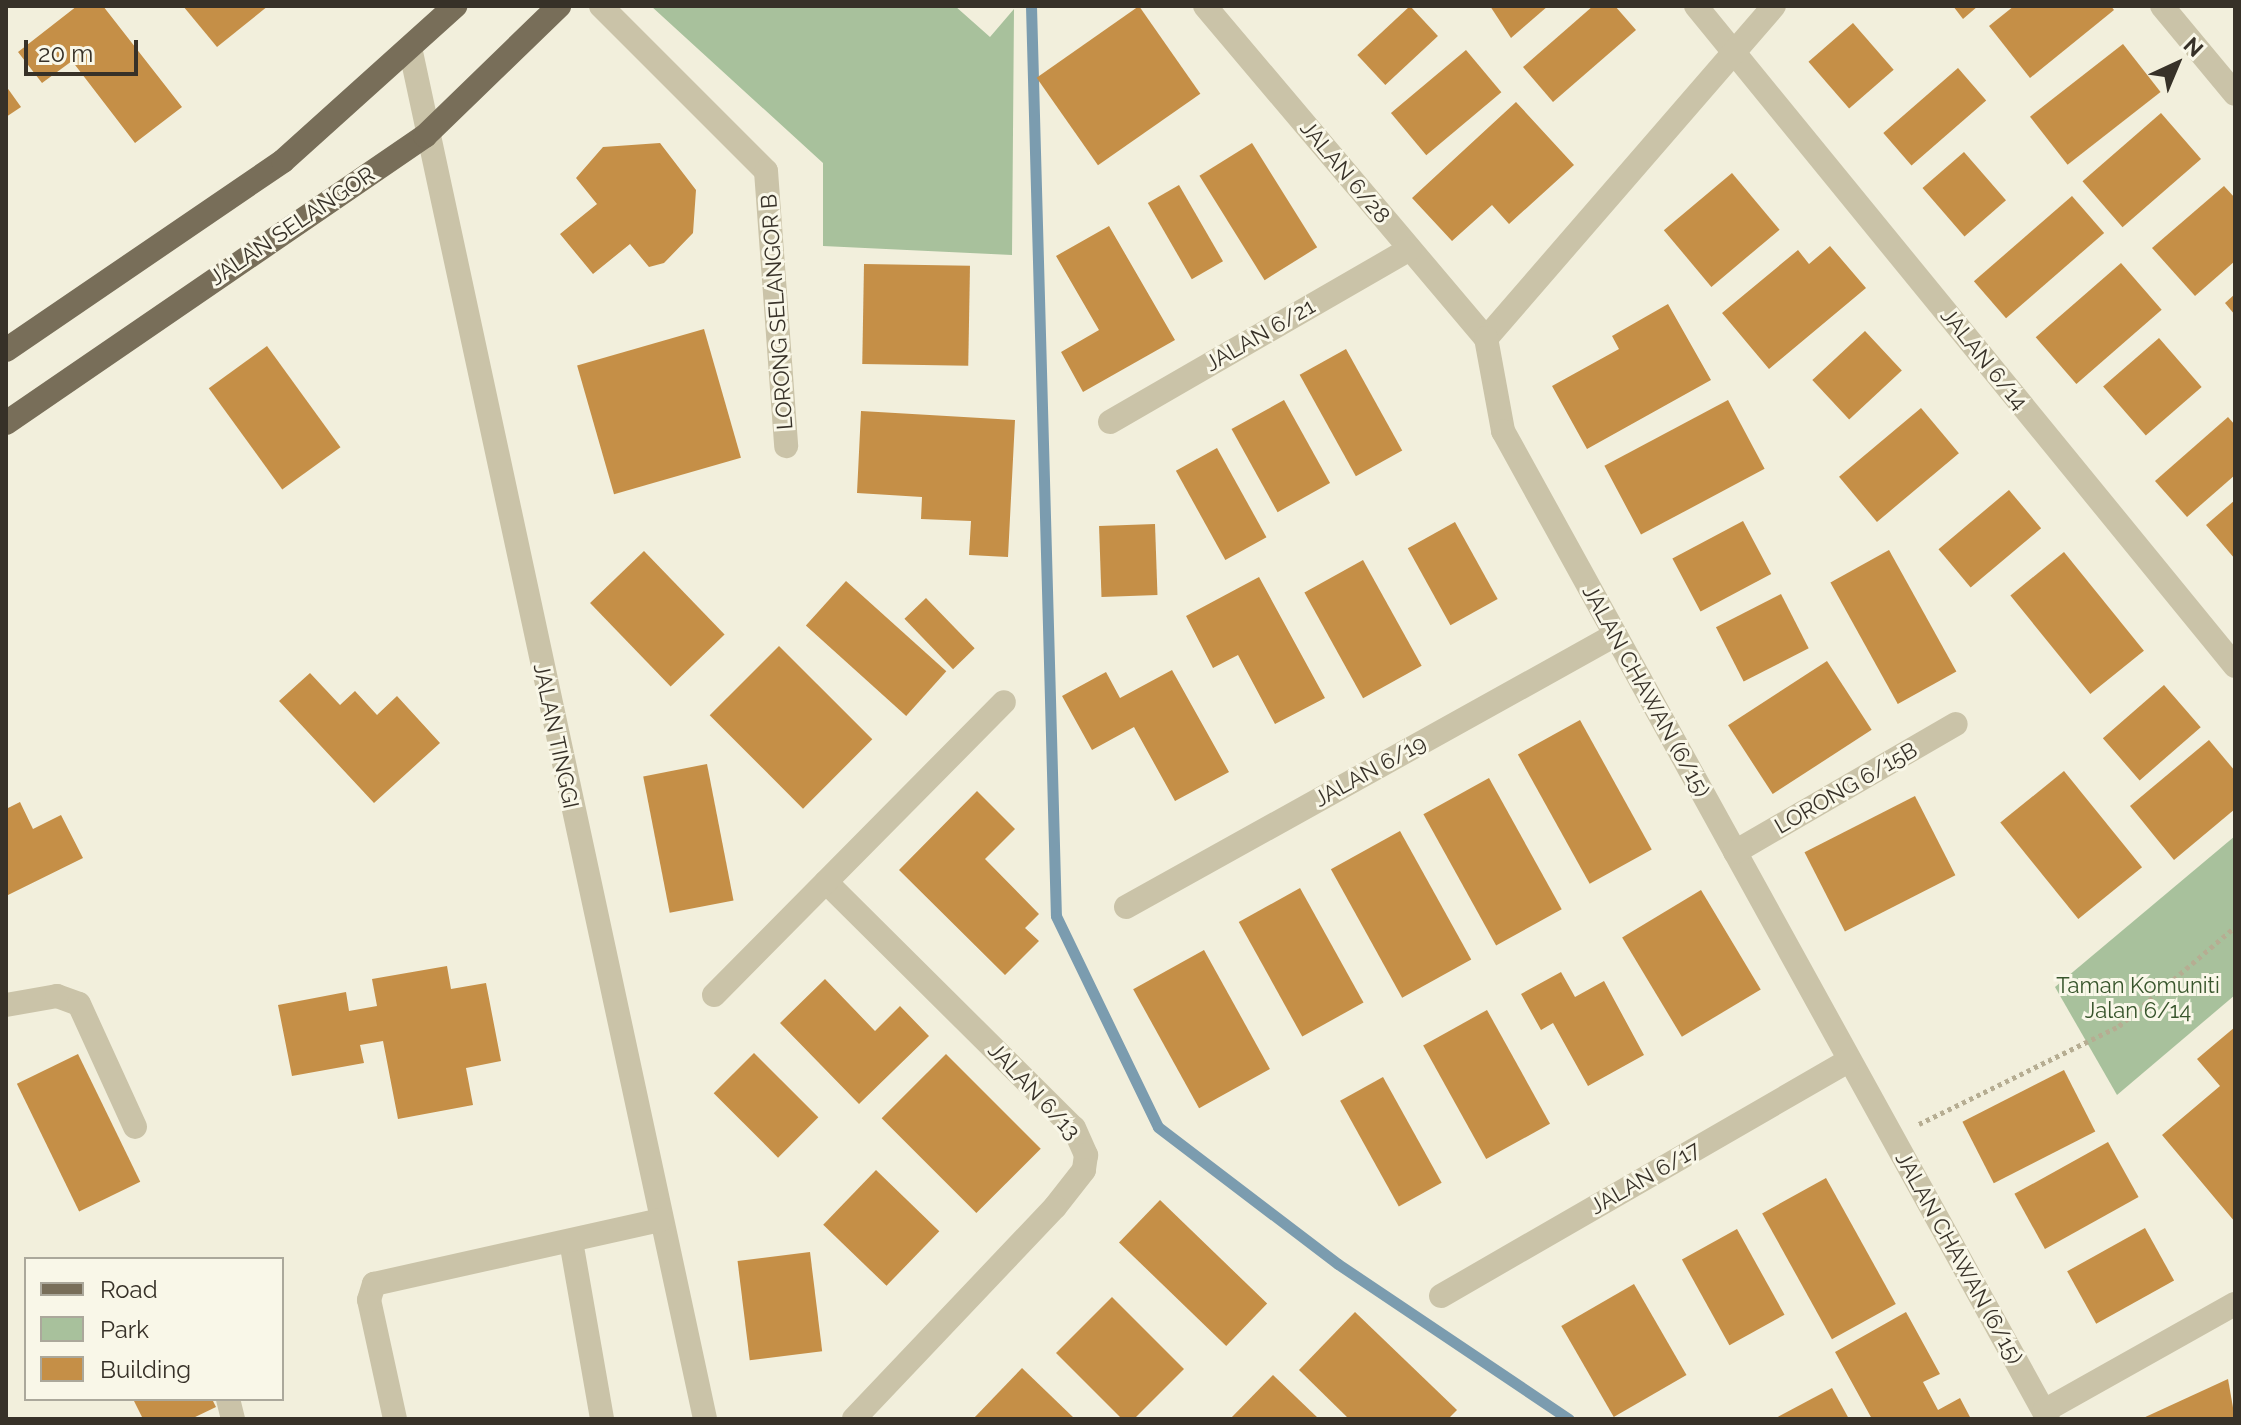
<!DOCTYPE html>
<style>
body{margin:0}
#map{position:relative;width:2241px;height:1425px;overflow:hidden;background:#f2efdc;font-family:Raleway,sans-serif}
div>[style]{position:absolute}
.green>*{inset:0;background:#a8c19c}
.stream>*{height:11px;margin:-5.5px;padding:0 5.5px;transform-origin:5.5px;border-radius:5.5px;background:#7b9caf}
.building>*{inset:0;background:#c58f47;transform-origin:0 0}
.path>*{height:5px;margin-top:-2.5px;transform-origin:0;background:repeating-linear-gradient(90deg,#b6ad92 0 4px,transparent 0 8px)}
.minor>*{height:24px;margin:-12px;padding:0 12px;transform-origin:12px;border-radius:12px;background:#cac3a8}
.major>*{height:24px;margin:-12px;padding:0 12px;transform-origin:12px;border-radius:12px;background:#786e59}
span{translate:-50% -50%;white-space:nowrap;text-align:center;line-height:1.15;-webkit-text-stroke:6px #f9f7e8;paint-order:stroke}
.street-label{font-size:22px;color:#373128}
.park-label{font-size:22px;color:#38552c}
.frame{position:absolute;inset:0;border:8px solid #373128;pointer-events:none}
.legend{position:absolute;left:24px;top:1257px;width:260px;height:144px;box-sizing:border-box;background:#f9f7e8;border:2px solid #aba89b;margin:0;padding:10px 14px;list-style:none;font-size:24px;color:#373128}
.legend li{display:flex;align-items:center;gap:16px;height:40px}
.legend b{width:40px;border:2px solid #aba89b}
.north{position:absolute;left:2137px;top:24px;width:80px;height:80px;-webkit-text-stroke:6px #f9f7e8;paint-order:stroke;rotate:44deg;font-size:22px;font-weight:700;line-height:32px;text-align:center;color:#373128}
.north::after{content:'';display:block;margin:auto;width:28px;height:36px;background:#373128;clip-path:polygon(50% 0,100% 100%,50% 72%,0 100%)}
.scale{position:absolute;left:24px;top:40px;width:114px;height:36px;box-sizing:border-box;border:4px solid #373128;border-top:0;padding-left:10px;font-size:24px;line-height:28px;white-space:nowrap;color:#373128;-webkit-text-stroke:6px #f9f7e8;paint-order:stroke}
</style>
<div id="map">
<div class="green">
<div style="clip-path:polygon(651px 6px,955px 6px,990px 37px,1014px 9px,1012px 255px,823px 246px,823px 163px)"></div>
<div style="clip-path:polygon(2235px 836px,2235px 995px,2117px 1095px,2055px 987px)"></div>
</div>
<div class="stream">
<div style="left:1031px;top:6px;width:910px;rotate:88.43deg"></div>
<div style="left:1056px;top:916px;width:234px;rotate:64.2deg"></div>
<div style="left:1158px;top:1127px;width:226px;rotate:37.3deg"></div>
<div style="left:1338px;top:1264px;width:278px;rotate:33.9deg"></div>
</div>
<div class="building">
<div style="clip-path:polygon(77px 6px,103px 6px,182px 107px,135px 143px,72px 61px,42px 83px,18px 52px)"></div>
<div style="clip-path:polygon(183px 6px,268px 6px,217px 47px)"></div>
<div style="left:1139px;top:6px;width:107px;height:125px;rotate:55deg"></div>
<div style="left:1410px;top:6px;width:41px;height:72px;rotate:47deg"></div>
<div style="clip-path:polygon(1490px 6px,1548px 6px,1511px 38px)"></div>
<div style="clip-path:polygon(1593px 6px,1615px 6px,1636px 30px,1553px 102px,1523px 67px)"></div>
<div style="clip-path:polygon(1953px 6px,1978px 6px,1963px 19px)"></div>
<div style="clip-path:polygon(2014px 6px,2111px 6px,2114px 10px,2030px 78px,1989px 26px)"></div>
<div style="left:1853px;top:23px;width:62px;height:59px;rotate:49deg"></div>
<div style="left:2123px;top:44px;width:61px;height:118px;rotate:52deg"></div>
<div style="left:1466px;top:50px;width:55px;height:98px;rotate:50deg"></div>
<div style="left:1958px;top:68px;width:43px;height:99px;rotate:49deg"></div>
<div style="clip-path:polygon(6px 86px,21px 107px,6px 117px)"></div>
<div style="clip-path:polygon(1516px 102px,1574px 165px,1509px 224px,1492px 205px,1452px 241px,1412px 198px)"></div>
<div style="left:2161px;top:113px;width:61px;height:104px;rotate:49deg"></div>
<div style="clip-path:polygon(660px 143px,696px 190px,693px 233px,664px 263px,649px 267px,630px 244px,593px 274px,560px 234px,597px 204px,576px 178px,603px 147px)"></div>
<div style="left:1252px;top:143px;width:123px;height:62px;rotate:58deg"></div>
<div style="left:1964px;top:152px;width:64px;height:55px;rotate:49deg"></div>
<div style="left:1732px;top:173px;width:74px;height:89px;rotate:50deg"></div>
<div style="left:1179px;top:185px;width:88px;height:36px;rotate:60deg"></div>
<div style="clip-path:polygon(2224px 186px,2235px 198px,2235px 261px,2195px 296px,2152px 248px)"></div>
<div style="left:2072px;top:196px;width:49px;height:130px;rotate:49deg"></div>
<div style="clip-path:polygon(1109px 226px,1175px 340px,1083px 392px,1061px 352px,1099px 330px,1056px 256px)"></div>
<div style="clip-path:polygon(1830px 246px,1866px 288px,1769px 369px,1722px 313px,1798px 250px,1809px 264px)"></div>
<div style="left:2121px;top:263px;width:62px;height:113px;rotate:49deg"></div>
<div style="left:864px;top:264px;width:106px;height:100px;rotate:1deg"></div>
<div style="clip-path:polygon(2235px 294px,2235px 315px,2225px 303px)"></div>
<div style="clip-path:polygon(1668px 304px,1711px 380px,1587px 449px,1552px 386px,1619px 349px,1612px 336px)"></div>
<div style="left:704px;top:329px;width:134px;height:132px;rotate:74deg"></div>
<div style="left:1865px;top:331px;width:54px;height:72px;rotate:47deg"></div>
<div style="left:2159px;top:338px;width:65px;height:74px;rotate:49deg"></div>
<div style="left:267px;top:346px;width:125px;height:72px;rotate:54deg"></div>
<div style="left:1346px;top:349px;width:116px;height:53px;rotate:61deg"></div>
<div style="left:1284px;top:400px;width:95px;height:60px;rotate:61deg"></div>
<div style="left:1728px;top:400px;width:78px;height:140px;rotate:62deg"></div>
<div style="left:1921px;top:408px;width:59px;height:107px;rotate:50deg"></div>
<div style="clip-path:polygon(861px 411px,1015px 420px,1008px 557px,969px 555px,971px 521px,921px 519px,922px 497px,857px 493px)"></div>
<div style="clip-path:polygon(2228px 417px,2235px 425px,2235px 475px,2187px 517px,2155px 481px)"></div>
<div style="left:1217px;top:448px;width:102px;height:47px;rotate:61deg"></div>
<div style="left:2009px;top:490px;width:50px;height:92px;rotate:50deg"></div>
<div style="clip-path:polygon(2235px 500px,2235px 559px,2206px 525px)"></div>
<div style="left:1743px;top:521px;width:60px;height:80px;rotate:62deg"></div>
<div style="left:1455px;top:522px;width:88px;height:54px;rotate:61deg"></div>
<div style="left:1155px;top:524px;width:71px;height:56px;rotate:88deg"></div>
<div style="left:1889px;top:550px;width:139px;height:67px;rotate:61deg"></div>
<div style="left:644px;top:551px;width:116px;height:75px;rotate:46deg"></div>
<div style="left:2064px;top:552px;width:127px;height:69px;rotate:51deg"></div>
<div style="left:1363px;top:560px;width:121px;height:67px;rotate:61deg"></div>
<div style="clip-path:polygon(1259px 577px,1325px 698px,1275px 724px,1238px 655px,1213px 668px,1186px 616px)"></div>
<div style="left:846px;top:581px;width:135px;height:60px;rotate:42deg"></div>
<div style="left:1781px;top:594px;width:61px;height:73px;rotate:63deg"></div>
<div style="left:926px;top:598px;width:70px;height:30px;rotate:46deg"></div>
<div style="left:779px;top:646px;width:132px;height:98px;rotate:45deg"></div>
<div style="left:1827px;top:661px;width:82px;height:118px;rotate:57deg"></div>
<div style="clip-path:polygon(1172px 670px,1229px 772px,1175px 801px,1134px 727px,1092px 750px,1062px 696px,1106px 672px,1120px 698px)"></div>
<div style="clip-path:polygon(310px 673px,340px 705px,355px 691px,377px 715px,397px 696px,440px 743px,374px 803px,279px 701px)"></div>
<div style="left:2164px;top:685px;width:56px;height:81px;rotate:49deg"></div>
<div style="left:1580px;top:720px;width:148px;height:71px;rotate:61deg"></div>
<div style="clip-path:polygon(2209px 740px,2235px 771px,2235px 809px,2174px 860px,2130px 806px)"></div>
<div style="left:707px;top:764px;width:139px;height:65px;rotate:79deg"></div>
<div style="left:2064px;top:771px;width:124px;height:82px;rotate:51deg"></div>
<div style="left:1489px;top:778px;width:150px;height:75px;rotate:61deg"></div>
<div style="clip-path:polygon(977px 791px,1015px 829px,985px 859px,1039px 914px,1025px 928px,1039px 941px,1005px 975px,899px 870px)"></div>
<div style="left:1915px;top:796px;width:89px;height:124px;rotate:63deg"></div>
<div style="clip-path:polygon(20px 802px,33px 829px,61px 815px,83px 858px,6px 896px,6px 809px)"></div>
<div style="left:1400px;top:831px;width:147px;height:79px;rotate:61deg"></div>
<div style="left:1300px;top:888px;width:131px;height:70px;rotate:61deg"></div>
<div style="left:1701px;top:890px;width:116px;height:92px;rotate:59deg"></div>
<div style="left:1204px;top:950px;width:136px;height:81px;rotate:61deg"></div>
<div style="clip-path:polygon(447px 966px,451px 989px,486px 983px,501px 1061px,466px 1068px,473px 1105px,398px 1119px,383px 1041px,360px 1045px,364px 1063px,292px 1076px,278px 1005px,346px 992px,349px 1011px,377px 1006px,372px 979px)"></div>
<div style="clip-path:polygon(1561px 972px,1575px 997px,1604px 981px,1644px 1055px,1588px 1086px,1553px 1023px,1541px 1030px,1521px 994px)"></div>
<div style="clip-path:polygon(825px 979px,875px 1031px,900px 1006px,929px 1036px,859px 1104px,780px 1023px)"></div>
<div style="left:1487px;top:1010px;width:130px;height:73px;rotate:61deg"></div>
<div style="clip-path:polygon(2235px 1027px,2235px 1222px,2162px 1135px,2220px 1086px,2197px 1059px)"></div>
<div style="left:754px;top:1053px;width:91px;height:57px;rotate:45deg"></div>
<div style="left:78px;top:1054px;width:142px;height:68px;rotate:64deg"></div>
<div style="left:946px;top:1054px;width:134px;height:91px;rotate:45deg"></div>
<div style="left:2064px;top:1070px;width:69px;height:114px;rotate:63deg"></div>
<div style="left:1383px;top:1077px;width:121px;height:49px;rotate:61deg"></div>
<div style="left:2108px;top:1142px;width:63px;height:107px;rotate:61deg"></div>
<div style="left:876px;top:1170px;width:88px;height:76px;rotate:44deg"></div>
<div style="left:1826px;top:1178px;width:144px;height:73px;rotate:61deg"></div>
<div style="left:1160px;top:1200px;width:149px;height:59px;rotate:44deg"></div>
<div style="left:2145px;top:1228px;width:60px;height:89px;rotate:61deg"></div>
<div style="left:1737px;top:1229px;width:98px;height:63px;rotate:61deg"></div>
<div style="left:810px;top:1252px;width:100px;height:73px;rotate:83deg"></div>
<div style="left:1634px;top:1284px;width:105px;height:84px;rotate:60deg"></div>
<div style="clip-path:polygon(1112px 1297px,1184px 1369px,1134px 1419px,1122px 1419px,1056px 1353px)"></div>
<div style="clip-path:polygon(1355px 1312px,1457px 1410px,1448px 1419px,1349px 1419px,1299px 1370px)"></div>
<div style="clip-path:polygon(1906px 1312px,1940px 1374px,1923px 1382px,1938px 1410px,1960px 1398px,1971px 1419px,1872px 1419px,1835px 1352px)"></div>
<div style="clip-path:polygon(1022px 1368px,1075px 1419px,973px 1419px)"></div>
<div style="clip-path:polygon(1273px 1375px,1319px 1419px,1230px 1419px)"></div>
<div style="clip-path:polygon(2228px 1379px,2235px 1419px,2141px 1419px)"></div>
<div style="clip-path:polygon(1832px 1388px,1849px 1419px,1774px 1419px)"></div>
<div style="clip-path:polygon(133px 1399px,212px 1399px,216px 1407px,191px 1419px,143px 1419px)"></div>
</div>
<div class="path">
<div style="left:1919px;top:1124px;width:223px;rotate:-26.1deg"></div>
<div style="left:2119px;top:1026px;width:153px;rotate:-40.5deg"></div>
</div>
<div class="minor">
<div style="left:601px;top:6px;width:233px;rotate:45deg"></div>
<div style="left:766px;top:171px;width:276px;rotate:85.8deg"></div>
<div style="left:1205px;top:6px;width:435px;rotate:49.8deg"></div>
<div style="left:1696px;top:6px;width:852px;rotate:50.76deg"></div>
<div style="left:1774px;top:6px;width:440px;rotate:130.9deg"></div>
<div style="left:1486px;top:338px;width:95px;rotate:79.6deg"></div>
<div style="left:1503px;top:431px;width:1128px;rotate:61.12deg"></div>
<div style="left:2162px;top:6px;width:114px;rotate:50.3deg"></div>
<div style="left:411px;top:52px;width:1398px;rotate:77.86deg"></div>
<div style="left:1110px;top:422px;width:346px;rotate:-30deg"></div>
<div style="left:1735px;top:852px;width:255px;rotate:-30.1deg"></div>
<div style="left:826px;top:882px;width:349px;rotate:44.8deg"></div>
<div style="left:1074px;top:1128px;width:30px;rotate:66deg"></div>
<div style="left:1086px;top:1155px;width:15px;rotate:98deg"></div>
<div style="left:1084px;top:1170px;width:47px;rotate:128.1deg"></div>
<div style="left:1055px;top:1207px;width:292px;rotate:133.5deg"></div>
<div style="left:1126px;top:907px;width:560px;rotate:-29.08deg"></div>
<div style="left:714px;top:995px;width:412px;rotate:-45.3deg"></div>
<div style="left:6px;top:1005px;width:52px;rotate:-10deg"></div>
<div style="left:57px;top:996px;width:23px;rotate:20deg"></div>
<div style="left:79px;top:1004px;width:135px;rotate:65.5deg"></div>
<div style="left:571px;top:1241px;width:181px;rotate:80.1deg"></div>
<div style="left:1441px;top:1296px;width:471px;rotate:-30deg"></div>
<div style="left:228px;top:1399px;width:21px;rotate:76deg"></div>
<div style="left:2044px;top:1411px;width:219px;rotate:-29.3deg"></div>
<div style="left:395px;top:1419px;width:122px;rotate:-102.3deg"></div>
<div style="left:369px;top:1300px;width:17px;rotate:-73deg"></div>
<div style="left:374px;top:1284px;width:294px;rotate:-12.6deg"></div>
</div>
<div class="major">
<div style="left:6px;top:350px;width:335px;rotate:-34.3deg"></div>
<div style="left:283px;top:161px;width:232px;rotate:-42deg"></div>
<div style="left:6px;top:423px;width:508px;rotate:-34.41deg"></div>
<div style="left:425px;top:136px;width:187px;rotate:-44.1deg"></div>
</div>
<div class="street-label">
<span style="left:1345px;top:172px;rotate:50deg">JALAN 6/28</span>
<span style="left:292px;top:226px;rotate:-34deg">JALAN SELANGOR</span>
<span style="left:777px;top:312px;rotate:-94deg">LORONG SELANGOR B</span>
<span style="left:1260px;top:335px;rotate:-30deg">JALAN 6/21</span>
<span style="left:1984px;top:359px;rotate:51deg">JALAN 6/14</span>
<span style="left:1646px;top:691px;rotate:61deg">JALAN CHAWAN (6/15)</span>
<span style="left:556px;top:736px;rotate:78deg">JALAN TINGGI</span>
<span style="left:1370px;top:771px;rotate:-29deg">JALAN 6/19</span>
<span style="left:1846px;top:788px;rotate:-30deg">LORONG 6/15B</span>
<span style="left:1034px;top:1091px;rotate:47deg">JALAN 6/13</span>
<span style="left:1645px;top:1178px;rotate:-30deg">JALAN 6/17</span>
<span style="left:1959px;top:1258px;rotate:61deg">JALAN CHAWAN (6/15)</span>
</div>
<div class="park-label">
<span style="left:2138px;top:998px">Taman Komuniti<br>Jalan 6/14</span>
</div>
<div class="frame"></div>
<ul class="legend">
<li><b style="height:10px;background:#786e59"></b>Road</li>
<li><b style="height:22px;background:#a8c19c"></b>Park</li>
<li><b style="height:22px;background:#c58f47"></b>Building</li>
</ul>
<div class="north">N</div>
<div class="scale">20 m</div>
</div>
